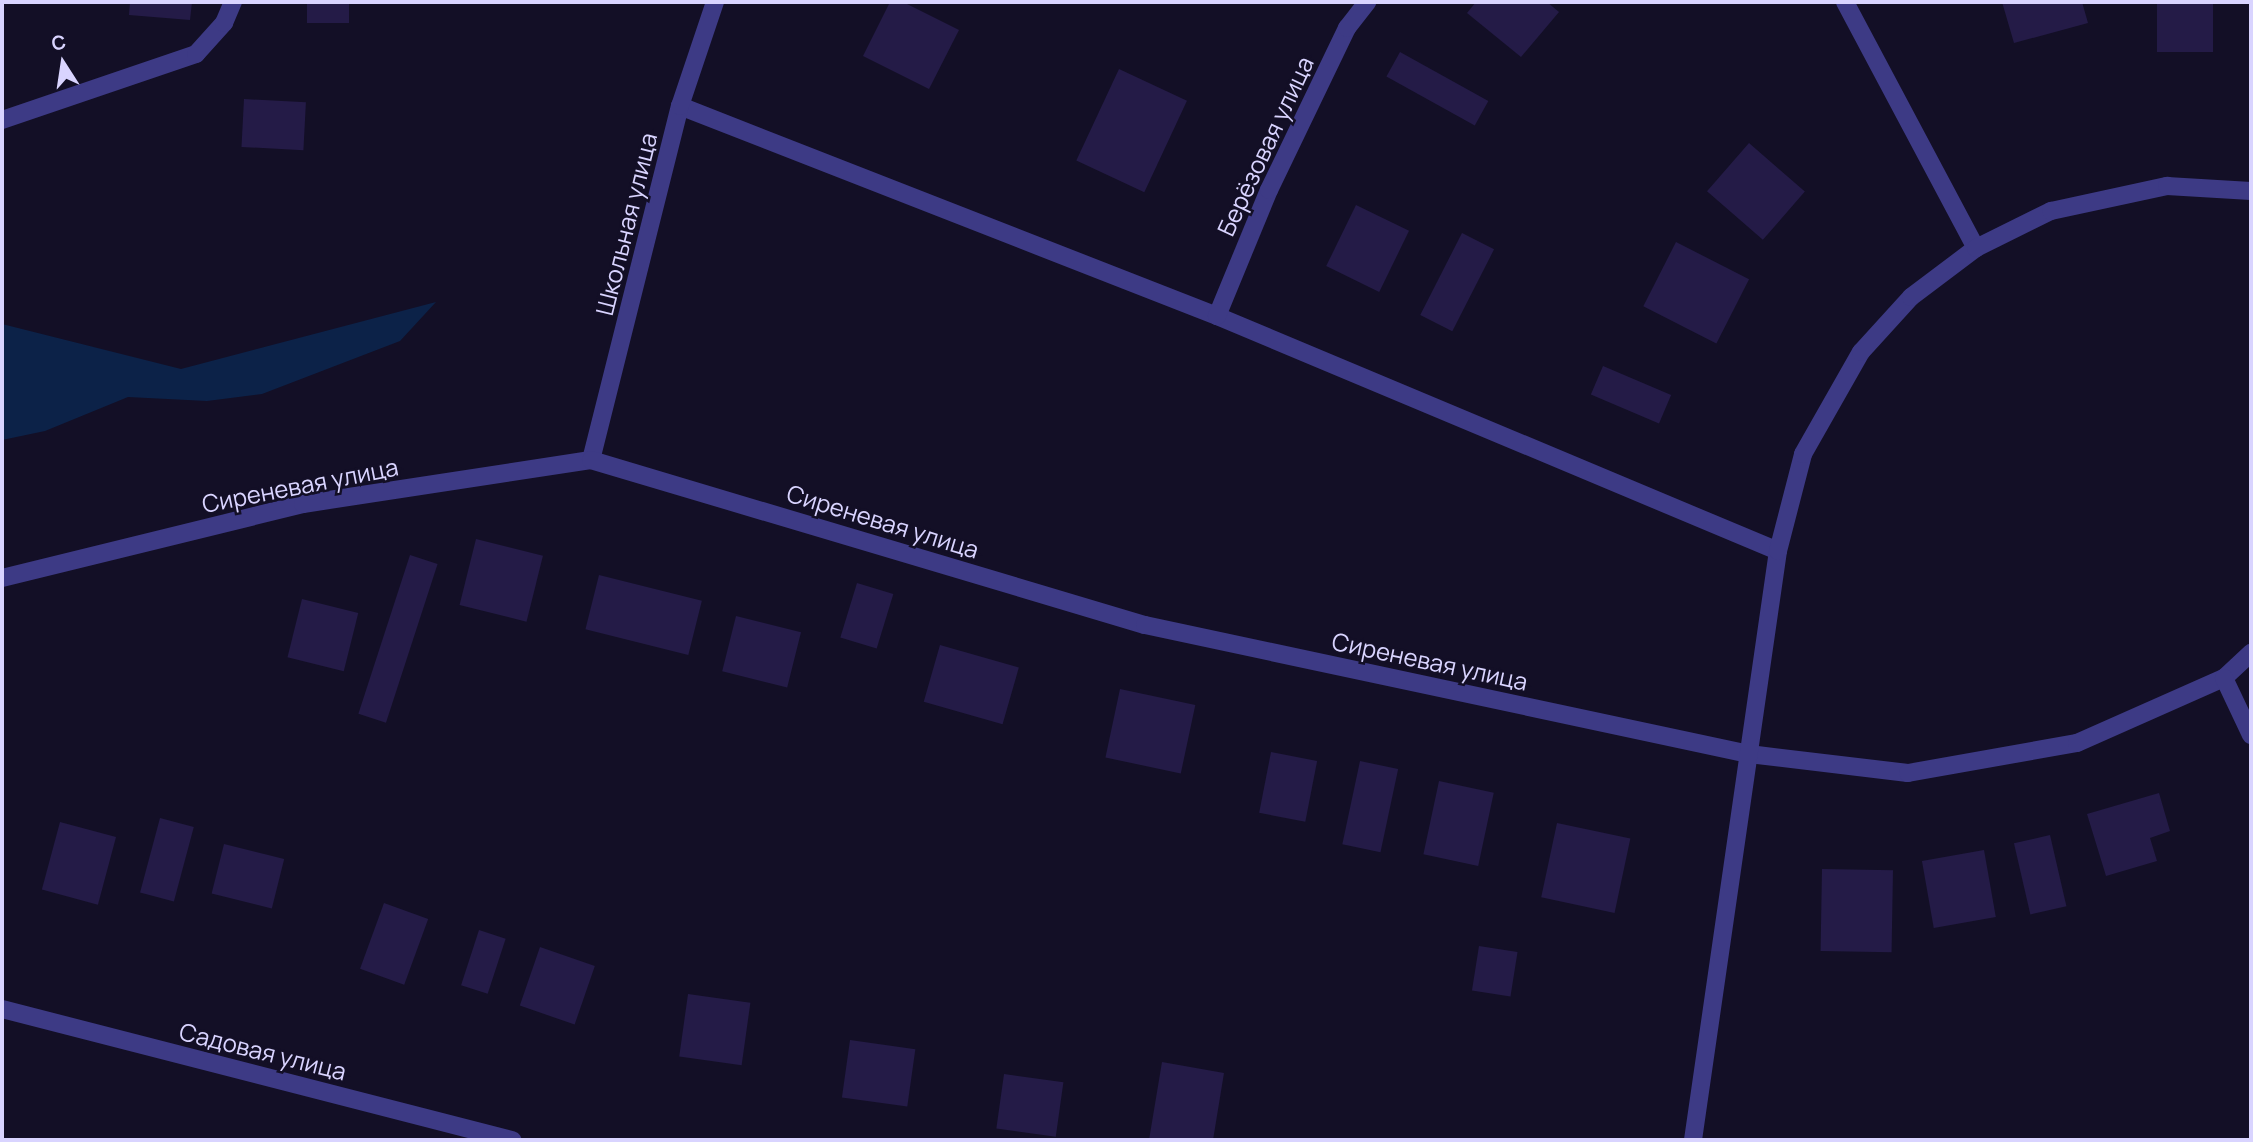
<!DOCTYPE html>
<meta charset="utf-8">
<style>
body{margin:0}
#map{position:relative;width:2253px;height:1142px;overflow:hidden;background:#130f26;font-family:Manrope,sans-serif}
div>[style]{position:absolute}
.water>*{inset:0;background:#0c2248}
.building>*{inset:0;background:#241b47;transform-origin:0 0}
.minor>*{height:18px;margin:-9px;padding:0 9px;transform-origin:9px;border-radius:9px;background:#3d3a85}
span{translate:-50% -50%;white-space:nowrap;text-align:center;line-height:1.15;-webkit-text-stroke:5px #130f26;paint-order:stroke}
.street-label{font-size:24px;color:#d9d4ff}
.frame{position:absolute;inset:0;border:4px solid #d9d4ff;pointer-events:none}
.north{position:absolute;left:28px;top:28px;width:70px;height:70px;-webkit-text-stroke:5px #130f26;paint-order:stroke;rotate:348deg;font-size:19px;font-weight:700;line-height:28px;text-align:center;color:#d9d4ff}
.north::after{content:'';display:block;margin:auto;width:24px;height:32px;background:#d9d4ff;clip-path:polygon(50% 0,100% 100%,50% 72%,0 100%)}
</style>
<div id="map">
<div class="water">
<div style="clip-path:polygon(436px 302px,400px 341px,262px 394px,207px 401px,128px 397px,45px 431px,2px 440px,2px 324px,181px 369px)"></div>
</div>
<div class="building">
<div style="clip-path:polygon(130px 2px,192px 2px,190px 20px,129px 15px)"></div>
<div style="left:307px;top:2px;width:42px;height:21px"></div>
<div style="clip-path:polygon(890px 2px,903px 2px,959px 30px,929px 89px,863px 56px)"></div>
<div style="clip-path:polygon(1476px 2px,1547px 2px,1559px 12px,1521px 57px,1467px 13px)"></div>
<div style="clip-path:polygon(2002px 2px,2082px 2px,2088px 23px,2014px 43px)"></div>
<div style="left:2157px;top:2px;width:56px;height:50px"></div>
<div style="left:1400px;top:52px;width:101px;height:28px;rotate:29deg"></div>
<div style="left:1119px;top:69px;width:75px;height:101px;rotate:25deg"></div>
<div style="left:244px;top:99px;width:62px;height:48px;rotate:3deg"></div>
<div style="left:1749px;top:143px;width:74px;height:64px;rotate:41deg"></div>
<div style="left:1356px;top:205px;width:59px;height:68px;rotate:26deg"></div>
<div style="left:1462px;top:233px;width:36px;height:92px;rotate:27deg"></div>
<div style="left:1676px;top:242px;width:82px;height:72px;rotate:27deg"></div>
<div style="left:1603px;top:366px;width:74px;height:31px;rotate:23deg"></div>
<div style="left:476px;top:539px;width:69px;height:68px;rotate:14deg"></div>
<div style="left:410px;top:555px;width:29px;height:167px;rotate:18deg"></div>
<div style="left:599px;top:575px;width:106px;height:56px;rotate:14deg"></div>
<div style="left:857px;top:583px;width:38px;height:57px;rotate:17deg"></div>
<div style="left:302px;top:599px;width:58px;height:60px;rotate:14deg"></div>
<div style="left:736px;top:616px;width:67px;height:57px;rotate:14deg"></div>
<div style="left:940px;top:645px;width:82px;height:59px;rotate:16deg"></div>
<div style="left:1120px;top:689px;width:77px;height:70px;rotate:12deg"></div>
<div style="left:1271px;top:752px;width:47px;height:62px;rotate:11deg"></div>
<div style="left:1360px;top:761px;width:39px;height:85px;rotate:12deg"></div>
<div style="left:1439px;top:781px;width:56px;height:75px;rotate:12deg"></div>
<div style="clip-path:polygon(2159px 793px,2170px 831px,2150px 838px,2157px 861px,2106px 876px,2087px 814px)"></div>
<div style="left:160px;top:818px;width:35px;height:77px;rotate:15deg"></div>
<div style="left:60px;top:822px;width:58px;height:70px;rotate:15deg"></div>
<div style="left:1557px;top:823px;width:75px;height:76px;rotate:12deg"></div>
<div style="left:2050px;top:835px;width:73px;height:37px;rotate:77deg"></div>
<div style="left:224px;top:844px;width:62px;height:51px;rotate:14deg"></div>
<div style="left:1984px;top:850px;width:68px;height:63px;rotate:80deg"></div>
<div style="left:1822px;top:869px;width:71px;height:82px;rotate:1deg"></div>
<div style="left:384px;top:903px;width:47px;height:70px;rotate:20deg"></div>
<div style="left:479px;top:930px;width:28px;height:58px;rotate:18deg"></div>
<div style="left:1479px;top:946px;width:39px;height:45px;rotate:9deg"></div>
<div style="left:540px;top:947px;width:58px;height:62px;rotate:19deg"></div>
<div style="left:688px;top:994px;width:63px;height:63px;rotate:8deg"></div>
<div style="left:850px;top:1040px;width:66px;height:58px;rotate:8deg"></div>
<div style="clip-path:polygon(1162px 1062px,1224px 1073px,1213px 1140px,1149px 1140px)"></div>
<div style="left:1004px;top:1074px;width:60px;height:55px;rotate:8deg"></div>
</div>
<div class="minor">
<div style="left:1845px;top:2px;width:279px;rotate:62deg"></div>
<div style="left:680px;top:106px;width:577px;rotate:21.36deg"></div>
<div style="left:1217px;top:316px;width:608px;rotate:22.73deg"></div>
<div style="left:2px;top:120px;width:205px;rotate:-18.8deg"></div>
<div style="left:196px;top:54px;width:42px;rotate:-47.9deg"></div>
<div style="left:224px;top:23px;width:23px;rotate:-67deg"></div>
<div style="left:1217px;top:316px;width:136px;rotate:-67.6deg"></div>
<div style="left:1269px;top:190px;width:180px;rotate:-64.3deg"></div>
<div style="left:1347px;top:28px;width:33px;rotate:-52deg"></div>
<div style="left:591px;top:460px;width:365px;rotate:-75.9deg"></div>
<div style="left:680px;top:106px;width:110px;rotate:-71.4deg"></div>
<div style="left:2px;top:578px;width:310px;rotate:-13.8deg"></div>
<div style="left:303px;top:504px;width:291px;rotate:-8.7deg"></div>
<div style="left:591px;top:460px;width:578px;rotate:16.59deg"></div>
<div style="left:1145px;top:625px;width:618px;rotate:12.06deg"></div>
<div style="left:1749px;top:754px;width:160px;rotate:6.8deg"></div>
<div style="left:1908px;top:773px;width:172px;rotate:-10.1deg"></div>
<div style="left:2077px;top:743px;width:161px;rotate:-23.9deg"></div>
<div style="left:2224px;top:678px;width:37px;rotate:-43deg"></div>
<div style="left:2224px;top:678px;width:63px;rotate:64.7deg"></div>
<div style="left:2px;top:1009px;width:527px;rotate:14.41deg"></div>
<div style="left:1693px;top:1140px;width:595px;rotate:-81.79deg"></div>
<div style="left:1778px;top:551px;width:100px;rotate:-75.5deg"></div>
<div style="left:1803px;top:454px;width:117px;rotate:-60.4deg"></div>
<div style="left:1861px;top:352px;width:74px;rotate:-47.7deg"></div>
<div style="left:1911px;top:297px;width:81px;rotate:-37deg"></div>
<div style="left:1976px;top:248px;width:84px;rotate:-26.3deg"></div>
<div style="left:2051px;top:211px;width:119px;rotate:-12.2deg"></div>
<div style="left:2167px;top:186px;width:84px;rotate:3.4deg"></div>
</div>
<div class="street-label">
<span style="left:1265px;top:146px;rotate:-65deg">Берёзовая улица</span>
<span style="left:626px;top:224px;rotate:-76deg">Школьная улица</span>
<span style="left:300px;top:485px;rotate:-11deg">Сиреневая улица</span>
<span style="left:883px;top:521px;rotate:17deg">Сиреневая улица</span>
<span style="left:1430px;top:661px;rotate:12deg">Сиреневая улица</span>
<span style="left:263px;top:1051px;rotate:14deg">Садовая улица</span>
</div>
<div class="frame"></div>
<div class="north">С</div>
</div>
